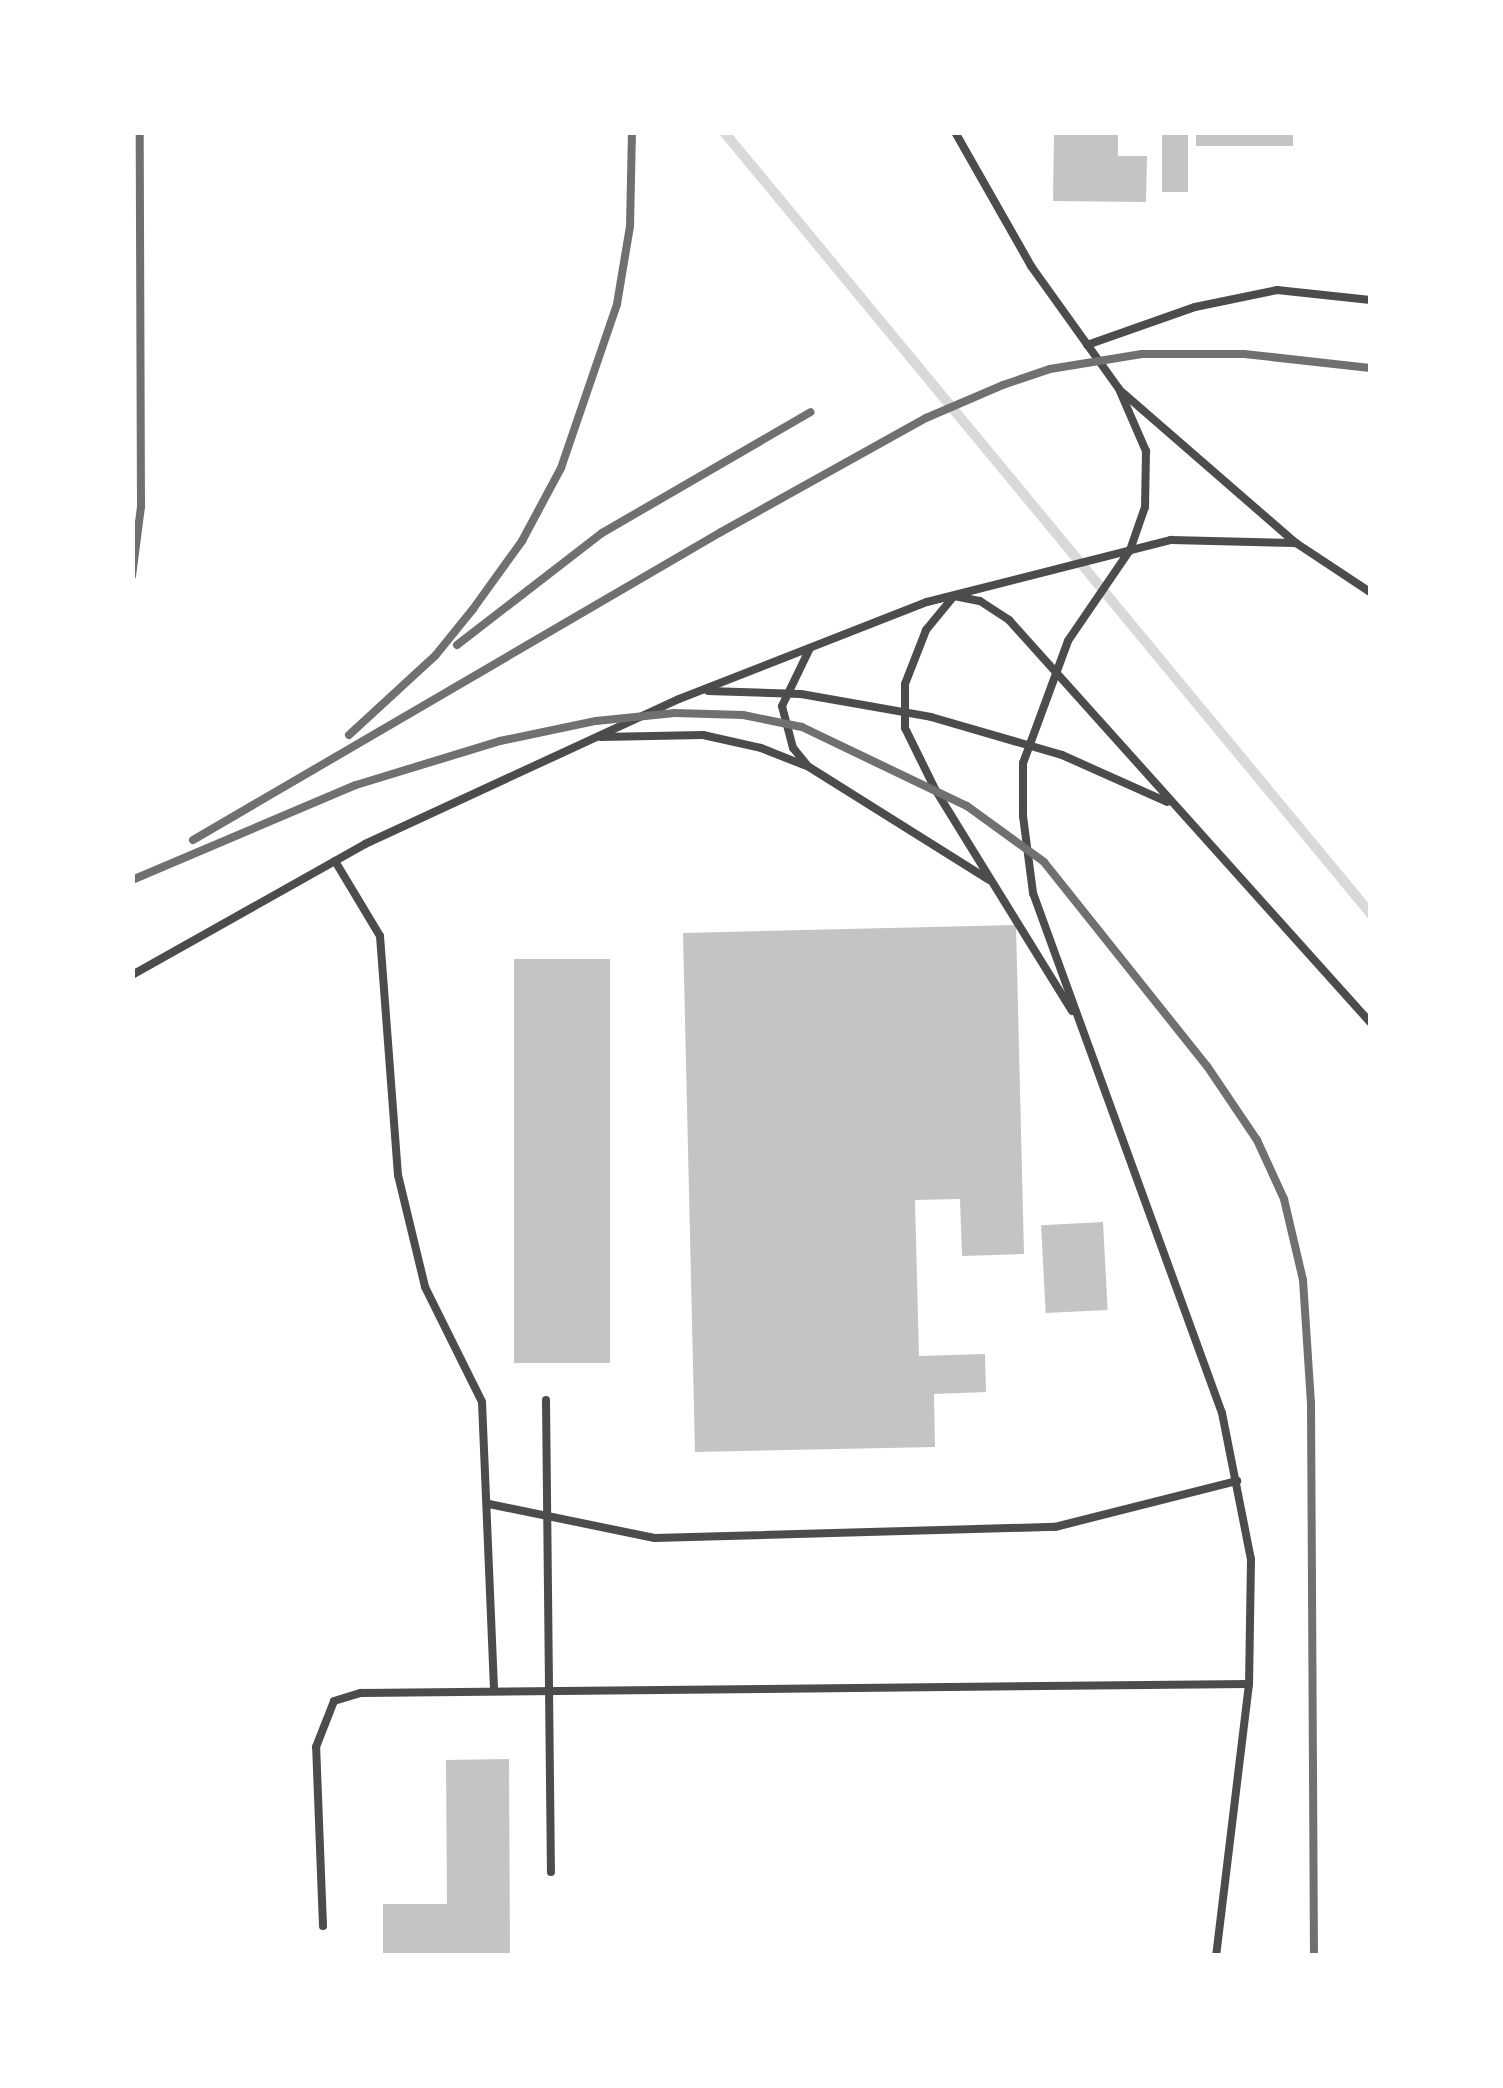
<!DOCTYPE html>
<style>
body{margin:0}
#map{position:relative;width:1503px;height:2088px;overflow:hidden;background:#fff;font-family:"Roboto Serif",serif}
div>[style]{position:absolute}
.stream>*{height:10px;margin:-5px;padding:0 5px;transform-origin:5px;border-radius:5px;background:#d9d9d9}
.building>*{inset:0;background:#c4c4c4;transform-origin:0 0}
.service>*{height:8px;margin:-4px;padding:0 4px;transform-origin:4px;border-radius:4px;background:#4c4c4c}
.rail>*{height:8px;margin:-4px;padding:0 4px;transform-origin:4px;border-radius:4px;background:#707070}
span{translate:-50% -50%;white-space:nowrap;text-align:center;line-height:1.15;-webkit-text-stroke:10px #fff;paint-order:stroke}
.frame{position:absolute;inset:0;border:135px solid #fff;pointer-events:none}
</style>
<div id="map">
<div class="stream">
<div style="left:724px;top:132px;width:1014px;rotate:50.4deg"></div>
</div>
<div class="building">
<div style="clip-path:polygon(1054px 132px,1118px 132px,1118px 156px,1147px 156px,1146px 202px,1053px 201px)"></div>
<div style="left:1162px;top:132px;width:26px;height:60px"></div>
<div style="left:1196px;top:132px;width:97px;height:14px"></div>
<div style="clip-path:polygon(1016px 925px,1024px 1254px,962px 1256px,960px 1199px,915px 1200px,919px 1356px,985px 1354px,986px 1392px,934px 1394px,935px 1447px,695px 1452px,683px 933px)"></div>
<div style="left:514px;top:959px;width:96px;height:404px"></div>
<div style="left:1103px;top:1222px;width:88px;height:62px;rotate:87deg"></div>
<div style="clip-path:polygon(509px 1759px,510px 1956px,383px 1956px,383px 1904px,447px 1904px,446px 1760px)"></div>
</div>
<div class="service">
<div style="left:955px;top:132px;width:154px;rotate:60.4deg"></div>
<div style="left:1031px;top:266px;width:151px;rotate:54.4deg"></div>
<div style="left:1119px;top:389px;width:68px;rotate:66.5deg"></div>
<div style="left:1146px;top:451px;width:56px;rotate:91deg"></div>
<div style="left:1145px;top:507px;width:46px;rotate:109.2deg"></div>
<div style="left:1130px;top:550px;width:110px;rotate:124.3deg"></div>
<div style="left:1068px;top:641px;width:130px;rotate:110.2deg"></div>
<div style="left:1023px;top:763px;width:53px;rotate:90deg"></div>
<div style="left:1023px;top:816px;width:78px;rotate:82.6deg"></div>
<div style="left:1033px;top:893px;width:553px;rotate:70.03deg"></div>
<div style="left:1222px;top:1413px;width:149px;rotate:78.8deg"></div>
<div style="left:1251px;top:1559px;width:125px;rotate:90.9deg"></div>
<div style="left:1249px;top:1684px;width:274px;rotate:96.9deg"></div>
<div style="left:1087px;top:345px;width:114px;rotate:-19.4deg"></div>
<div style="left:1195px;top:307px;width:84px;rotate:-11.7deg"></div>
<div style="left:1277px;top:290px;width:94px;rotate:6.1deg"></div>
<div style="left:1122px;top:392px;width:230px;rotate:41deg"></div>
<div style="left:708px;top:691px;width:93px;rotate:1.8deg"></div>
<div style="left:801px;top:694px;width:132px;rotate:10deg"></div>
<div style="left:931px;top:717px;width:136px;rotate:16.2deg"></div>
<div style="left:1062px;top:755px;width:115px;rotate:24.1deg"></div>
<div style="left:601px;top:737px;width:102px;rotate:-1.1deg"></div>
<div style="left:703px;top:735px;width:59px;rotate:12.6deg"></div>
<div style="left:761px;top:748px;width:52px;rotate:21.6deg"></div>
<div style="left:809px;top:767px;width:213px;rotate:32.1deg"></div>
<div style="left:807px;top:765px;width:22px;rotate:-129deg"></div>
<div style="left:793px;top:748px;width:43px;rotate:-104.7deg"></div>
<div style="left:782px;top:706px;width:64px;rotate:-64.2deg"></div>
<div style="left:335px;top:861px;width:87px;rotate:59deg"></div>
<div style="left:380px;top:936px;width:240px;rotate:85.7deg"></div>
<div style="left:398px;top:1175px;width:115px;rotate:76.4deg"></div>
<div style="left:425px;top:1287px;width:128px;rotate:63.6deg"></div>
<div style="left:482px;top:1402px;width:289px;rotate:87.6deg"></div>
<div style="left:132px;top:975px;width:267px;rotate:-29.3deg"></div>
<div style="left:365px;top:844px;width:346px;rotate:-24.8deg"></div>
<div style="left:679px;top:699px;width:266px;rotate:-21.4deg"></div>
<div style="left:927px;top:602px;width:252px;rotate:-14.3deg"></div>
<div style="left:1171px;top:540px;width:125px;rotate:1.4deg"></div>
<div style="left:1296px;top:543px;width:89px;rotate:33.5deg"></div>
<div style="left:1072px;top:1011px;width:261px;rotate:-121.7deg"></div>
<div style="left:935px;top:789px;width:68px;rotate:-116.2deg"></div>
<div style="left:905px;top:728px;width:44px;rotate:-90deg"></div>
<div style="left:905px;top:684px;width:58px;rotate:-68.7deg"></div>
<div style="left:926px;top:630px;width:44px;rotate:-50.5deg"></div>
<div style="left:954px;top:596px;width:26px;rotate:11deg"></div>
<div style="left:980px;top:601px;width:35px;rotate:33deg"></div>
<div style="left:1009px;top:620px;width:540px;rotate:48.08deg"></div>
<div style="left:546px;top:1400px;width:472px;rotate:89.4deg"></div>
<div style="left:489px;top:1504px;width:169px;rotate:11.6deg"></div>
<div style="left:655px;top:1538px;width:400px;rotate:-1.6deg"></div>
<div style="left:1055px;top:1527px;width:188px;rotate:-14.2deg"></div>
<div style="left:323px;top:1926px;width:179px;rotate:-92.2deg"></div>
<div style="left:316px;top:1747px;width:49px;rotate:-68.6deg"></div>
<div style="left:334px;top:1701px;width:28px;rotate:-17deg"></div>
<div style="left:361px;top:1693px;width:888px;rotate:-0.58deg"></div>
</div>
<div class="rail">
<div style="left:132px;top:576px;width:70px;rotate:-82.6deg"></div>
<div style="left:141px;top:507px;width:375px;rotate:-90.2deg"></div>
<div style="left:457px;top:645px;width:183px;rotate:-37.7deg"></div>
<div style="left:602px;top:533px;width:241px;rotate:-30.1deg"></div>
<div style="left:349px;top:735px;width:117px;rotate:-42.6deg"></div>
<div style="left:435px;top:656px;width:60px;rotate:-51deg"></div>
<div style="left:473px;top:609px;width:84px;rotate:-54.2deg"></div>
<div style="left:522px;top:541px;width:83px;rotate:-61.9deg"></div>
<div style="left:561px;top:468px;width:173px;rotate:-71.1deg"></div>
<div style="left:617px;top:304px;width:79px;rotate:-80.5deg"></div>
<div style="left:630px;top:226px;width:94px;rotate:-88.8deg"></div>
<div style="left:193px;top:840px;width:611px;rotate:-30.26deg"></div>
<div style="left:721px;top:532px;width:235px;rotate:-29.1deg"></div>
<div style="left:926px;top:418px;width:84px;rotate:-23.2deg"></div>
<div style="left:1003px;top:385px;width:50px;rotate:-18.8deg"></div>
<div style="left:1050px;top:369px;width:93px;rotate:-9.3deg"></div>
<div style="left:1142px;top:354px;width:102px"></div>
<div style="left:1244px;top:354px;width:127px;rotate:6.3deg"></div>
<div style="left:132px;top:880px;width:243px;rotate:-23deg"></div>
<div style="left:356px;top:785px;width:151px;rotate:-17deg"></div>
<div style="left:500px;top:741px;width:98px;rotate:-11.8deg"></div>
<div style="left:596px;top:721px;width:79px;rotate:-5.8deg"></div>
<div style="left:675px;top:713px;width:68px;rotate:1.7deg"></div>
<div style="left:743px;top:715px;width:60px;rotate:11.5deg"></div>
<div style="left:802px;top:727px;width:183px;rotate:25.6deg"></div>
<div style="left:967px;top:806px;width:95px;rotate:36deg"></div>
<div style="left:1044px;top:862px;width:261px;rotate:51.4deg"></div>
<div style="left:1207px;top:1066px;width:89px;rotate:56deg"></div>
<div style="left:1257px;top:1140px;width:65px;rotate:65.4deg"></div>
<div style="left:1284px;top:1199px;width:83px;rotate:76.8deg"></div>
<div style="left:1303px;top:1280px;width:123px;rotate:86.3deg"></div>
<div style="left:1311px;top:1403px;width:553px;rotate:89.69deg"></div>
</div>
<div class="frame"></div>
</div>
